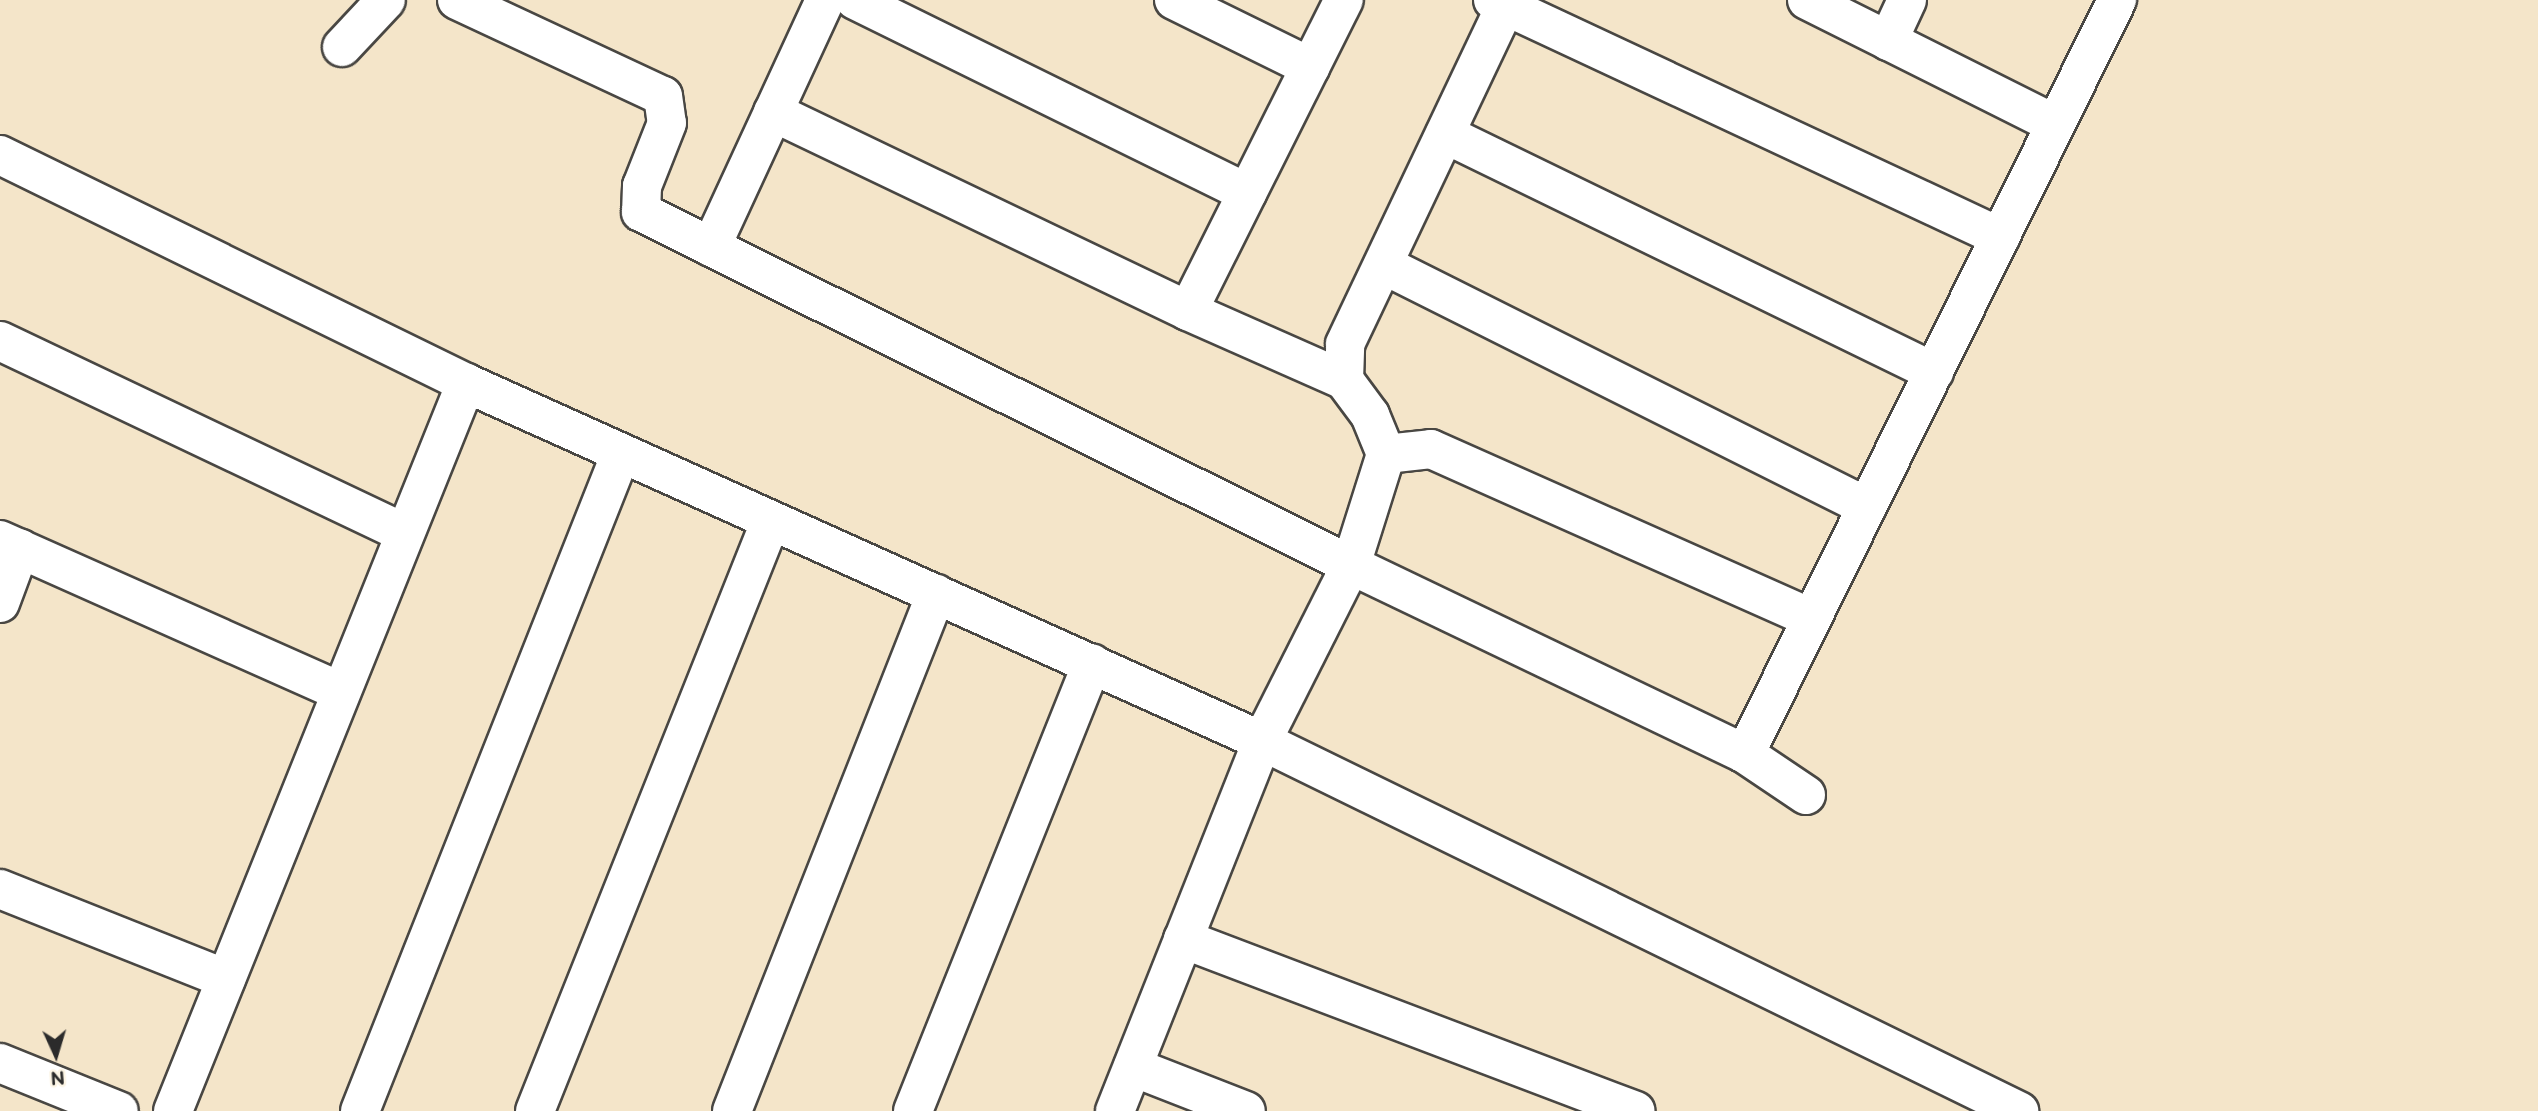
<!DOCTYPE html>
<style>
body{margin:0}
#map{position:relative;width:2538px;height:1111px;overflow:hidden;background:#f4e5c9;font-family:"Balsamiq Sans",sans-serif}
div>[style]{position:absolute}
.roads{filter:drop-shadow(2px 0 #494743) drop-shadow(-2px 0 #494743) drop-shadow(0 2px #494743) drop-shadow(0 -2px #494743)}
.minor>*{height:38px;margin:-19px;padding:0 19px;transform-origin:19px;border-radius:19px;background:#fff}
span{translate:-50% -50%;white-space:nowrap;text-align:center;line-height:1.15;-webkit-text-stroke:5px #fcf5e5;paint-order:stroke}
.north{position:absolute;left:21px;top:1020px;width:70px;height:70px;-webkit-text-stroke:5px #fcf5e5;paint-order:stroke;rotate:176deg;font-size:19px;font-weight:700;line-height:28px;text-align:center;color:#2b2b2b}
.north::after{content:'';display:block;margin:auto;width:24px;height:32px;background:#2b2b2b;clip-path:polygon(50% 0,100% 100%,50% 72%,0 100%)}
</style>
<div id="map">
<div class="roads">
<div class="minor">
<div style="left:457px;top:0;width:227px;rotate:25deg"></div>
<div style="left:663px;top:96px;width:27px;rotate:82deg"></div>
<div style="left:667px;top:123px;width:68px;rotate:111.6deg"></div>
<div style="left:642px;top:186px;width:26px;rotate:92deg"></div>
<div style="left:641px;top:212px;width:793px;rotate:26.44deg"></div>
<div style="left:1351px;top:565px;width:437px;rotate:25.6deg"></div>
<div style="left:855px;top:0;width:437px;rotate:26.2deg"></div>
<div style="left:1174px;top:0;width:152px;rotate:26.2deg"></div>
<div style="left:1493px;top:0;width:560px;rotate:25.05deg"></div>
<div style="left:1807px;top:0;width:277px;rotate:26.6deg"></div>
<div style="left:1888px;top:41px;width:45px;rotate:-65.1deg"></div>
<div style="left:342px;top:47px;width:64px;rotate:-46.9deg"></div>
<div style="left:773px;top:112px;width:460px;rotate:25.6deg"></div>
<div style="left:1188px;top:311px;width:171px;rotate:23.9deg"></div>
<div style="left:1445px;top:134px;width:544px;rotate:25.95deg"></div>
<div style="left:0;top:155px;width:519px;rotate:26.07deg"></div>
<div style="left:466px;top:383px;width:873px;rotate:24.22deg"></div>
<div style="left:1262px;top:741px;width:843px;rotate:26.05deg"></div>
<div style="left:711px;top:247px;width:272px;rotate:-65.2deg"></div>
<div style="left:1384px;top:265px;width:540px;rotate:26.61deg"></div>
<div style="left:1188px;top:311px;width:348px;rotate:-63.4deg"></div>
<div style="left:0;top:341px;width:447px;rotate:25.4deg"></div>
<div style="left:1386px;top:454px;width:45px;rotate:-6.3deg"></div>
<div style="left:1431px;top:449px;width:416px;rotate:24deg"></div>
<div style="left:0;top:540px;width:373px;rotate:24deg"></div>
<div style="left:0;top:603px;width:58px;rotate:-69.7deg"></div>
<div style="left:1806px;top:795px;width:73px;rotate:-146.1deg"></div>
<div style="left:1745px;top:754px;width:841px;rotate:-63.74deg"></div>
<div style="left:0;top:889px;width:243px;rotate:21.7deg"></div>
<div style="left:1183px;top:939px;width:484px;rotate:20.8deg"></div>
<div style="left:0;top:1063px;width:128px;rotate:22deg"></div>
<div style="left:1133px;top:1067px;width:121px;rotate:21.3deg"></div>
<div style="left:173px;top:1111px;width:785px;rotate:-68.08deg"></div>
<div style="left:360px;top:1111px;width:708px;rotate:-68.36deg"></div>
<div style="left:535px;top:1111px;width:636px;rotate:-68.23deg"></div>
<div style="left:732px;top:1111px;width:556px;rotate:-68.47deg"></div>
<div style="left:913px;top:1111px;width:482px;rotate:-68.2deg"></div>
<div style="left:1115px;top:1111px;width:398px;rotate:-68.3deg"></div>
<div style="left:1262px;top:741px;width:197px;rotate:-63.2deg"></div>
<div style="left:1351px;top:565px;width:116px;rotate:-72.5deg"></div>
<div style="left:1386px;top:454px;width:42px;rotate:-112.3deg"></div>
<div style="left:1370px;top:415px;width:44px;rotate:-126.6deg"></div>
<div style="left:1344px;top:380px;width:36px;rotate:-88deg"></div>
<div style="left:1345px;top:344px;width:381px;rotate:-64.6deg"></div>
</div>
</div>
<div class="north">N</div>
</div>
